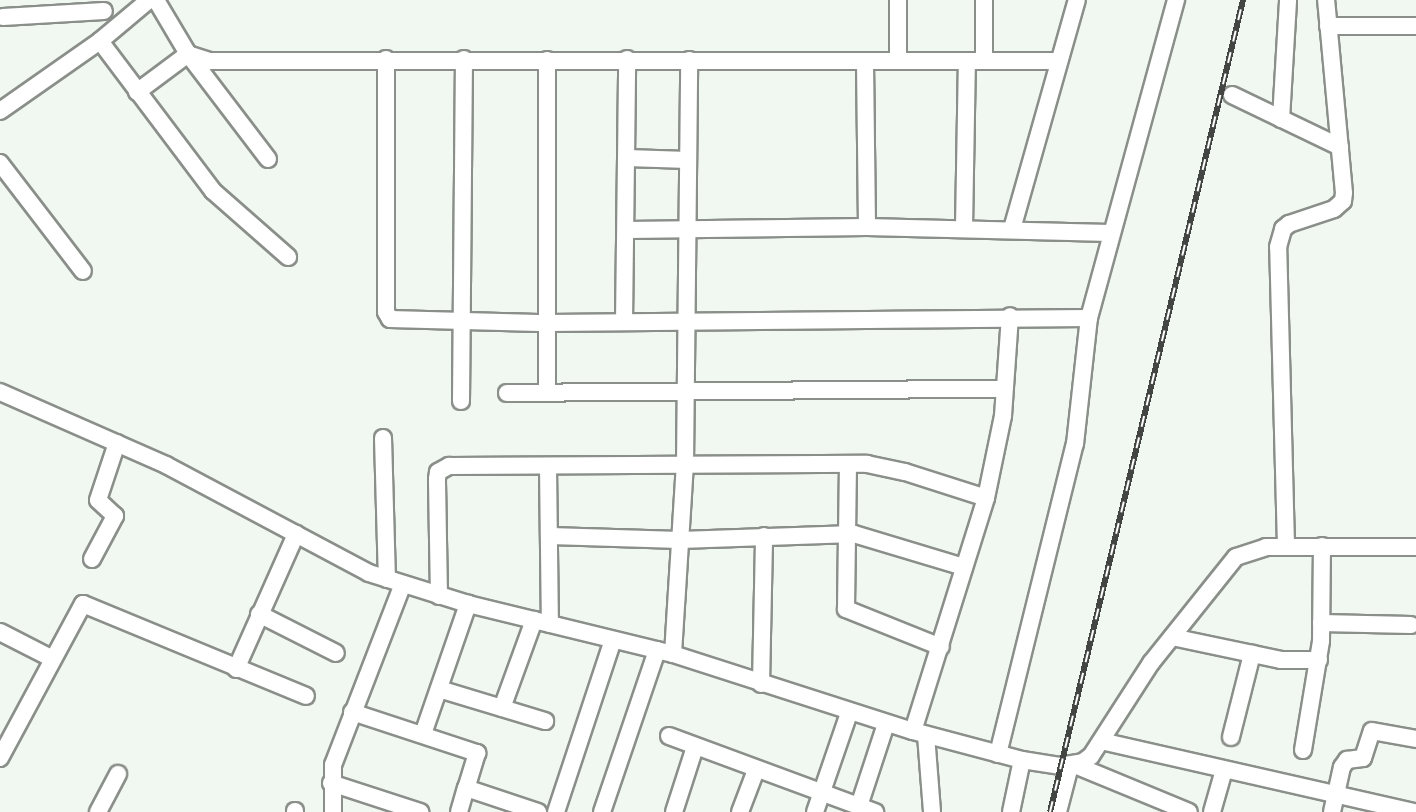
<!DOCTYPE html>
<style>
body{margin:0}
#map{position:relative;width:1416px;height:812px;overflow:hidden;background:#f1f7f1;font-family:"Sofia Sans Condensed",sans-serif}
div>[style]{position:absolute}
.roads{filter:drop-shadow(2px 0 #8a8f8a) drop-shadow(-2px 0 #8a8f8a) drop-shadow(0 2px #8a8f8a) drop-shadow(0 -2px #8a8f8a)}
.minor>*{height:16px;margin:-8px;padding:0 8px;transform-origin:8px;border-radius:8px;background:#fff}
.rail>*{height:6px;margin-top:-3px;transform-origin:0;background:repeating-linear-gradient(90deg,#fff 0 11px,#424542 0 22px);box-sizing:border-box;border-block:2px solid #424542}
span{translate:-50% -50%;white-space:nowrap;text-align:center;line-height:1.15;-webkit-text-stroke:4.5px #fff;paint-order:stroke}
</style>
<div id="map">
<div class="roads">
<div class="minor">
<div style="left:156px;top:0;width:63px;rotate:59.3deg"></div>
<div style="left:188px;top:54px;width:23px;rotate:18deg"></div>
<div style="left:210px;top:61px;width:849px"></div>
<div style="left:898px;top:0;width:61px;rotate:90deg"></div>
<div style="left:984px;top:0;width:61px;rotate:90deg"></div>
<div style="left:3px;top:17px;width:101px;rotate:-3.4deg"></div>
<div style="left:1328px;top:26px;width:88px"></div>
<div style="left:100px;top:41px;width:188px;rotate:53deg"></div>
<div style="left:213px;top:191px;width:100px;rotate:41.3deg"></div>
<div style="left:386px;top:59px;width:253px;rotate:90deg"></div>
<div style="left:386px;top:312px;width:8px;rotate:60deg"></div>
<div style="left:390px;top:319px;width:158px;rotate:1.5deg"></div>
<div style="left:548px;top:323px;width:541px;rotate:-0.53deg"></div>
<div style="left:547px;top:60px;width:333px;rotate:90deg"></div>
<div style="left:865px;top:62px;width:165px;rotate:89.3deg"></div>
<div style="left:137px;top:92px;width:64px;rotate:-36.7deg"></div>
<div style="left:188px;top:54px;width:132px;rotate:52.7deg"></div>
<div style="left:1232px;top:95px;width:120px;rotate:25.7deg"></div>
<div style="left:0;top:111px;width:122px;rotate:-35deg"></div>
<div style="left:100px;top:41px;width:64px;rotate:-39.9deg"></div>
<div style="left:1281px;top:119px;width:119px;rotate:-86.6deg"></div>
<div style="left:627px;top:158px;width:61px;rotate:1.9deg"></div>
<div style="left:0;top:163px;width:136px;rotate:52.5deg"></div>
<div style="left:964px;top:228px;width:167px;rotate:-89deg"></div>
<div style="left:1012px;top:229px;width:238px;rotate:-74.2deg"></div>
<div style="left:627px;top:230px;width:240px;rotate:-0.7deg"></div>
<div style="left:867px;top:227px;width:243px;rotate:1.4deg"></div>
<div style="left:624px;top:322px;width:263px;rotate:-89.3deg"></div>
<div style="left:0;top:392px;width:181px;rotate:23.7deg"></div>
<div style="left:166px;top:465px;width:230px;rotate:28deg"></div>
<div style="left:369px;top:573px;width:104px;rotate:17.4deg"></div>
<div style="left:468px;top:604px;width:211px;rotate:13.7deg"></div>
<div style="left:673px;top:654px;width:252px;rotate:17.8deg"></div>
<div style="left:913px;top:731px;width:113px;rotate:14.9deg"></div>
<div style="left:1022px;top:760px;width:38px;rotate:9deg"></div>
<div style="left:1060px;top:766px;width:23px;rotate:-10deg"></div>
<div style="left:1083px;top:762px;width:10px;rotate:-37deg"></div>
<div style="left:1091px;top:756px;width:111px;rotate:-57.2deg"></div>
<div style="left:1151px;top:663px;width:136px;rotate:-51.3deg"></div>
<div style="left:1236px;top:557px;width:32px;rotate:-18deg"></div>
<div style="left:1266px;top:547px;width:150px"></div>
<div style="left:507px;top:393px;width:497px;rotate:-0.5deg"></div>
<div style="left:461px;top:401px;width:342px;rotate:-89.5deg"></div>
<div style="left:383px;top:438px;width:141px;rotate:88.4deg"></div>
<div style="left:848px;top:464px;width:145px;rotate:90.8deg"></div>
<div style="left:846px;top:609px;width:102px;rotate:21.8deg"></div>
<div style="left:548px;top:467px;width:157px;rotate:89.3deg"></div>
<div style="left:550px;top:536px;width:130px;rotate:1.8deg"></div>
<div style="left:680px;top:540px;width:174px;rotate:-2deg"></div>
<div style="left:854px;top:534px;width:115px;rotate:16.7deg"></div>
<div style="left:1286px;top:546px;width:299px;rotate:-91.5deg"></div>
<div style="left:1278px;top:247px;width:19px;rotate:-74deg"></div>
<div style="left:1283px;top:229px;width:8px;rotate:-40deg"></div>
<div style="left:1289px;top:224px;width:47px;rotate:-18.4deg"></div>
<div style="left:1334px;top:209px;width:12px;rotate:-42deg"></div>
<div style="left:1343px;top:201px;width:8px;rotate:-83deg"></div>
<div style="left:1344px;top:193px;width:194px;rotate:-95.3deg"></div>
<div style="left:92px;top:559px;width:49px;rotate:-61.9deg"></div>
<div style="left:115px;top:516px;width:23px;rotate:-137deg"></div>
<div style="left:98px;top:500px;width:60px;rotate:-71.6deg"></div>
<div style="left:439px;top:596px;width:117px;rotate:-91deg"></div>
<div style="left:437px;top:479px;width:7px;rotate:-82deg"></div>
<div style="left:438px;top:472px;width:13px;rotate:-29deg"></div>
<div style="left:449px;top:466px;width:418px;rotate:-0.3deg"></div>
<div style="left:867px;top:464px;width:39px;rotate:12deg"></div>
<div style="left:905px;top:472px;width:85px;rotate:17.8deg"></div>
<div style="left:259px;top:614px;width:86px;rotate:26.9deg"></div>
<div style="left:1321px;top:623px;width:90px;rotate:1.3deg"></div>
<div style="left:0;top:632px;width:59px;rotate:27deg"></div>
<div style="left:1172px;top:637px;width:111px;rotate:11.9deg"></div>
<div style="left:1281px;top:660px;width:38px"></div>
<div style="left:673px;top:654px;width:190px;rotate:-86.4deg"></div>
<div style="left:685px;top:464px;width:404px;rotate:-89.4deg"></div>
<div style="left:236px;top:669px;width:148px;rotate:-66deg"></div>
<div style="left:761px;top:684px;width:148px;rotate:-88.8deg"></div>
<div style="left:439px;top:689px;width:111px;rotate:16.8deg"></div>
<div style="left:502px;top:708px;width:94px;rotate:-70deg"></div>
<div style="left:352px;top:712px;width:132px;rotate:18.2deg"></div>
<div style="left:477px;top:753px;width:37px;rotate:107deg"></div>
<div style="left:913px;top:731px;width:244px;rotate:-72.6deg"></div>
<div style="left:986px;top:498px;width:84px;rotate:-78.3deg"></div>
<div style="left:1003px;top:416px;width:100px;rotate:-86deg"></div>
<div style="left:423px;top:734px;width:138px;rotate:-70.9deg"></div>
<div style="left:926px;top:735px;width:77px;rotate:85.5deg"></div>
<div style="left:669px;top:736px;width:220px;rotate:20.3deg"></div>
<div style="left:1231px;top:737px;width:86px;rotate:-75.8deg"></div>
<div style="left:1101px;top:741px;width:321px;rotate:12.8deg"></div>
<div style="left:1303px;top:750px;width:110px;rotate:-80.6deg"></div>
<div style="left:1321px;top:641px;width:95px;rotate:-89.4deg"></div>
<div style="left:998px;top:754px;width:319px;rotate:-76.1deg"></div>
<div style="left:1075px;top:444px;width:127px;rotate:-83.7deg"></div>
<div style="left:1089px;top:318px;width:330px;rotate:-74.7deg"></div>
<div style="left:0;top:758px;width:175px;rotate:-61.7deg"></div>
<div style="left:83px;top:604px;width:241px;rotate:22.4deg"></div>
<div style="left:1075px;top:765px;width:123px;rotate:22.4deg"></div>
<div style="left:331px;top:783px;width:94px;rotate:18deg"></div>
<div style="left:859px;top:806px;width:86px;rotate:-71.8deg"></div>
<div style="left:98px;top:812px;width:43px;rotate:-62.2deg"></div>
<div style="left:295px;top:812px;width:1px;rotate:-90deg"></div>
<div style="left:333px;top:812px;width:47px;rotate:-90deg"></div>
<div style="left:333px;top:765px;width:194px;rotate:-68.9deg"></div>
<div style="left:459px;top:812px;width:25px;rotate:-74deg"></div>
<div style="left:466px;top:788px;width:76px;rotate:18.4deg"></div>
<div style="left:556px;top:812px;width:181px;rotate:-71.7deg"></div>
<div style="left:602px;top:812px;width:171px;rotate:-71.2deg"></div>
<div style="left:674px;top:812px;width:68px;rotate:-72.1deg"></div>
<div style="left:740px;top:812px;width:45px;rotate:-69.1deg"></div>
<div style="left:815px;top:812px;width:105px;rotate:-71deg"></div>
<div style="left:1011px;top:812px;width:53px;rotate:-78.1deg"></div>
<div style="left:1058px;top:812px;width:48px;rotate:-75.4deg"></div>
<div style="left:1212px;top:812px;width:44px;rotate:-74.1deg"></div>
<div style="left:1332px;top:812px;width:46px;rotate:-77.5deg"></div>
<div style="left:1342px;top:767px;width:9px;rotate:-54deg"></div>
<div style="left:1347px;top:760px;width:16px;rotate:-7deg"></div>
<div style="left:1363px;top:758px;width:28px;rotate:-72deg"></div>
<div style="left:1372px;top:731px;width:45px;rotate:10.3deg"></div>
</div>
</div>
<div class="rail">
<div style="left:1050px;top:812px;width:835px;rotate:-76.63deg"></div>
</div>
</div>
